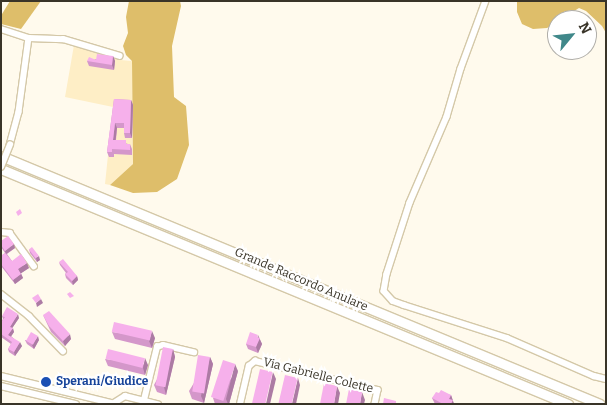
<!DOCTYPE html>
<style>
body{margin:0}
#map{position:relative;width:607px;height:405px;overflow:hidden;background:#fffaed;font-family:Bitter,serif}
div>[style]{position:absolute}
.built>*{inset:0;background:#feeec6}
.forest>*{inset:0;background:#debe6a}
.roads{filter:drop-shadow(1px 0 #d4c8a8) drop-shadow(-1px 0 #d4c8a8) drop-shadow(0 1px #d4c8a8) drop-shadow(0 -1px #d4c8a8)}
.minor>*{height:5.5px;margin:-2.75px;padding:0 2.75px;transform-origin:2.75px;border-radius:2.75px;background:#fff}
.highway>*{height:9px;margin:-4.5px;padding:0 4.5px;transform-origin:4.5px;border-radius:4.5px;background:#fff}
.bridges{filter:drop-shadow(1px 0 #d4c8a8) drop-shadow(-1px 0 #d4c8a8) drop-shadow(0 1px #d4c8a8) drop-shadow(0 -1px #d4c8a8)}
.minor-bridge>*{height:5.5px;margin:-2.75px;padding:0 2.75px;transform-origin:2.75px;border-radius:2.75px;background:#fff}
.wall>*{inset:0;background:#d497ca}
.shaded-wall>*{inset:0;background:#ac7ba4}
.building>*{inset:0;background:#f6b0eb;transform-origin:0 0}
.dots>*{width:14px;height:14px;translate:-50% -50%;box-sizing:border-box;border:2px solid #fff;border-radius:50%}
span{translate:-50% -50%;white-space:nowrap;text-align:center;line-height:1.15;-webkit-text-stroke:4.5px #fff;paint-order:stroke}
.street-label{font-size:12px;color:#393428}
.transit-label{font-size:12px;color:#164399;font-weight:700}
.left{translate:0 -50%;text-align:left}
.frame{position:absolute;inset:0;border:2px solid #393428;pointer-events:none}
.north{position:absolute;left:547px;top:10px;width:50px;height:50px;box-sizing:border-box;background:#fff;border:1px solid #b0aea9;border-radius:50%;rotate:62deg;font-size:14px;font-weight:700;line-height:20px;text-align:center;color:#393428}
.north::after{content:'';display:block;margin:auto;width:18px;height:22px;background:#40888a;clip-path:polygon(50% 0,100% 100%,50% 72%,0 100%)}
</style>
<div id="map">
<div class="built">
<div style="clip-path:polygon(74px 45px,120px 60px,132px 61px,133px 164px,110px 185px,105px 184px,113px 107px,65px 97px)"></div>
</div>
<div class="forest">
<div style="clip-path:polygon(10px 1px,41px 1px,21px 29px,1px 24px,2px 14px)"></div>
<div style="clip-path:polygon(129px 1px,180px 1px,181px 6px,172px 46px,174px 97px,186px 106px,189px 145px,177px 179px,157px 192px,133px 193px,110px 185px,133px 164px,132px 61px,126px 55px,123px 46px,128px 33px,126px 17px)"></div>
<div style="clip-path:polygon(517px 1px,606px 1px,606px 33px,602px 26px,586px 11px,579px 8px,547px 28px,533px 29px,522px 24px,517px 12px)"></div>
</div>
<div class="roads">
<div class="minor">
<div style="left:486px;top:1px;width:72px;rotate:110.2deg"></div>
<div style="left:461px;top:69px;width:50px;rotate:106.3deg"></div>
<div style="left:447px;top:117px;width:94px;rotate:113.3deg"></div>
<div style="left:410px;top:203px;width:75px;rotate:107.9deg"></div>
<div style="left:387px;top:274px;width:17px;rotate:100deg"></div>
<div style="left:384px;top:291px;width:13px;rotate:48deg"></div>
<div style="left:393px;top:301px;width:12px;rotate:20deg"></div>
<div style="left:404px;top:305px;width:108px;rotate:17.8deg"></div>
<div style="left:507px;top:338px;width:95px;rotate:23.6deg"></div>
<div style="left:594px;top:376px;width:12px;rotate:14deg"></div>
<div style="left:1px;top:29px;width:29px;rotate:18deg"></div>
<div style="left:29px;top:38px;width:75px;rotate:97.7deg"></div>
<div style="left:19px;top:112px;width:34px;rotate:105deg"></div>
<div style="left:29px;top:38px;width:34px;rotate:2deg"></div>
<div style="left:63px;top:39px;width:59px;rotate:16.6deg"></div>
<div style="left:1px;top:232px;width:9px;rotate:6deg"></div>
<div style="left:10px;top:233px;width:41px;rotate:54deg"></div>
<div style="left:1px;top:294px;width:36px;rotate:38deg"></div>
<div style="left:29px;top:316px;width:49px;rotate:45.8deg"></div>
<div style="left:1px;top:376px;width:118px;rotate:13.7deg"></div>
<div style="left:1px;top:386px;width:77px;rotate:13.5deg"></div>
<div style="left:144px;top:400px;width:55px;rotate:-76.2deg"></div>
<div style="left:157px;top:347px;width:6px;rotate:-18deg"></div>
<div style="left:163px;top:345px;width:32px;rotate:13deg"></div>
<div style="left:114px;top:403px;width:13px;rotate:-32deg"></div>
<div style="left:125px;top:396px;width:34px;rotate:14deg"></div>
<div style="left:240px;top:404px;width:39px;rotate:-77deg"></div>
<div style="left:249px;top:366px;width:8px;rotate:-40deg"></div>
<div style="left:255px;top:361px;width:126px;rotate:13.3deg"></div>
<div style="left:378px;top:390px;width:14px;rotate:102deg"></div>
</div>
<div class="highway">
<div style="left:1px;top:156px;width:648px;rotate:22.49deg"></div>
<div style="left:1px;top:169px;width:614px;rotate:22.51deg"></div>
</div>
</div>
<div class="bridges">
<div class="minor-bridge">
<div style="left:1px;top:167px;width:24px;rotate:-68deg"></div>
</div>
</div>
<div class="wall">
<div style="clip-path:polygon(113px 56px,115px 61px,114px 70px,89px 66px,87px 61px)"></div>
<div style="clip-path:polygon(114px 99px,131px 100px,133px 105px,132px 138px,125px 138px,124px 133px,124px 128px,117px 128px,116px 140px,128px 144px,130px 144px,132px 149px,132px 155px,114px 154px,114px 157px,109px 157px,107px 152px)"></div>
<div style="clip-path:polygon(1px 241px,15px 248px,7px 254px,12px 261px,29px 268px,21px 273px,23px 278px,15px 284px,1px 266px,1px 256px,5px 253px,1px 247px)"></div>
<div style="clip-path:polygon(29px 249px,40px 260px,37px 262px,30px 253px)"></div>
<div style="clip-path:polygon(59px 262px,77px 276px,78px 280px,73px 285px,66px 278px,65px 274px,66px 273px,60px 265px)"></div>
<div style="clip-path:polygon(43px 315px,71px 339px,65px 346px,51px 332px)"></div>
<div style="clip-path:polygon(2px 316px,19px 318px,12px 328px,14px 332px,11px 336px,22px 346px,15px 356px,9px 352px,8px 349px,11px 344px,1px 337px,1px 322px,3px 319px)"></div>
<div style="clip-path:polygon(112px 332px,155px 338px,152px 348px,115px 339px)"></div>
<div style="clip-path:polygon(259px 338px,262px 344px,258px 353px,248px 349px,246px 344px)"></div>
<div style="clip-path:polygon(25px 340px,39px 340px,34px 349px,27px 344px)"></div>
<div style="clip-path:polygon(173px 349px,175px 357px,166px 395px,157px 392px,154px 385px)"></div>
<div style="clip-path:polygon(210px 357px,213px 364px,204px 403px,192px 399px,189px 391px)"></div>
<div style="clip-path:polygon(105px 359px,148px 365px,145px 375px,108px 366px)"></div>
<div style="clip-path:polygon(238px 371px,229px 404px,215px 404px,213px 398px)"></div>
<div style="clip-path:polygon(439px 393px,451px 395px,454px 404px,435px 404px,432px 398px)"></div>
</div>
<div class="shaded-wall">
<div style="clip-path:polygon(113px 56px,115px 61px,114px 70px,112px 65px)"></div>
<div style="clip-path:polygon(131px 100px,133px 105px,132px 138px,130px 133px)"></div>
<div style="clip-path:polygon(115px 123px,117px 128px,115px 145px,113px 140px)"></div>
<div style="clip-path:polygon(14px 244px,15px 248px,6px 254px,5px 251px)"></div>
<div style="clip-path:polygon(39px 256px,40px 260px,37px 262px,36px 258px)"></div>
<div style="clip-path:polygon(27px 263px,29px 268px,20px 274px,18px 269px)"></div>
<div style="clip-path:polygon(21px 274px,23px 278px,15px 284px,13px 280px)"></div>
<div style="clip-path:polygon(77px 276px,78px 280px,73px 285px,72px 281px)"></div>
<div style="clip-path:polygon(41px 299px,43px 303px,37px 307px,36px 303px)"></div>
<div style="clip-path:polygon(18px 314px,19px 318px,11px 330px,10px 327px)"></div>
<div style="clip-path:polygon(13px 328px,14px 332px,10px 338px,8px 335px)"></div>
<div style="clip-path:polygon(152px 331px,155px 338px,152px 348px,149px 341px)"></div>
<div style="clip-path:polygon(70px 334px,71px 339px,65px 346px,63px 341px)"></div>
<div style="clip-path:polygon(258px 335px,262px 344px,258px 353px,256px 347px)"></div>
<div style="clip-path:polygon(38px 336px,39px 340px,34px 349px,32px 345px)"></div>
<div style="clip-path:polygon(20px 342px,22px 346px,15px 356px,14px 352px)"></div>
<div style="clip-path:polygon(173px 349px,175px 357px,166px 395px,164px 387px)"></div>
<div style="clip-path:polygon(210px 357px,213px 364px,204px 403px,201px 396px)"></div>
<div style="clip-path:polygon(145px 358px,148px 365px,145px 375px,143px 368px)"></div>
<div style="clip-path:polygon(235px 364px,238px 371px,229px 404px,228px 404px,226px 399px)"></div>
<div style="clip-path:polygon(273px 372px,276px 379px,270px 404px,266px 404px)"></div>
<div style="clip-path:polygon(298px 378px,300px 385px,296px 404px,292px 404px)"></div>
<div style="clip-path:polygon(337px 386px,340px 393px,338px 404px,334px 404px)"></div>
<div style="clip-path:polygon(362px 392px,365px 400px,364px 404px,360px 404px)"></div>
<div style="clip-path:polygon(451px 395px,454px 404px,451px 404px,449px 399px)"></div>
</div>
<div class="building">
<div style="clip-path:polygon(97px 54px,113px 56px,112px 65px,87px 61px,89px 57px,96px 60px)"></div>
<div style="clip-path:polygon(114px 99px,131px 100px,130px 133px,124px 133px,124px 123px,115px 123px,113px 140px,126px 140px,126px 144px,130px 144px,130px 150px,112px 149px,112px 152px,107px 152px)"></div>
<div style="clip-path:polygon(20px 209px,22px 213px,18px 216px,16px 212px)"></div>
<div style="clip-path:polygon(8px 236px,14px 244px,5px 251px,1px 245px,1px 241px)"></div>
<div style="left:32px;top:247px;width:11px;height:4px;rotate:52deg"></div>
<div style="clip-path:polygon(5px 253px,12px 261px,21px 254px,27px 263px,18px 269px,21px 274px,13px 280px,1px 264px,1px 256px)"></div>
<div style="clip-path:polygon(63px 259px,77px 276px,72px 281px,65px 274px,68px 272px,59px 262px)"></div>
<div style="clip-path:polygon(70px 292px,74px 296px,70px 298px,67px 294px)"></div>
<div style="clip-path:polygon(38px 294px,41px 299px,36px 303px,32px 298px)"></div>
<div style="clip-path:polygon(7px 307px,18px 314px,10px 327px,13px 328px,8px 335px,20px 342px,14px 352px,8px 349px,12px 342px,1px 334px,1px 322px,5px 317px,2px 316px)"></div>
<div style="clip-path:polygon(49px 311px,70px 334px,63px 341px,49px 326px,43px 315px)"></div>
<div style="left:114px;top:322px;width:39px;height:10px;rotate:13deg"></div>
<div style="left:31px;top:332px;width:8px;height:10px;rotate:30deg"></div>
<div style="clip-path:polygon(250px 332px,258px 335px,257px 337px,260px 338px,256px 347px,246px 344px)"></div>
<div style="left:163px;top:347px;width:10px;height:39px;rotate:11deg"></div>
<div style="left:108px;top:349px;width:38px;height:10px;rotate:14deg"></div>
<div style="left:198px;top:355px;width:12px;height:37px;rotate:9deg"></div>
<div style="left:223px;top:360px;width:13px;height:39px;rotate:18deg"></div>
<div style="left:260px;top:369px;width:13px;height:36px;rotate:13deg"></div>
<div style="left:285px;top:375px;width:13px;height:30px;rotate:13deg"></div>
<div style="clip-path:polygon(324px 383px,337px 386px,334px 404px,320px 404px)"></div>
<div style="clip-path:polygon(349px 389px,362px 392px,360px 404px,346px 404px)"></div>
<div style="clip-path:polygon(441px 390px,451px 395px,449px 399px,453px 400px,451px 404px,443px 404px,432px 398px,436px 392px,439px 393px)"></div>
<div style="clip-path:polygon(384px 398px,396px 401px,396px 404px,383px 404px)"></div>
</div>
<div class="dots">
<div style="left:46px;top:382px;background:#1a4fb4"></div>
</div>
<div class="street-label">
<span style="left:301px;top:280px;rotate:23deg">Grande Raccordo Anulare</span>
<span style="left:318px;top:376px;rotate:14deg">Via Gabrielle Colette</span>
</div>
<div class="transit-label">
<span class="left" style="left:56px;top:382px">Sperani/Giudice</span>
</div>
<div class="frame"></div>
<div class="north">N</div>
</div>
